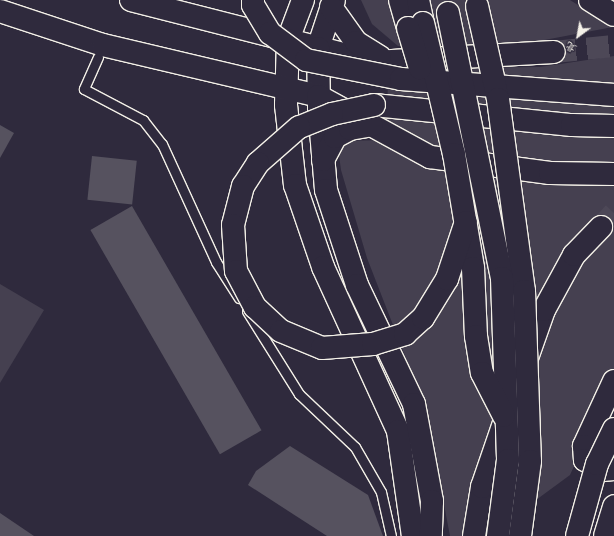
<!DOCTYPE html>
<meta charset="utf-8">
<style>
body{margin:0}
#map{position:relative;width:614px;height:536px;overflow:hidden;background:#2f2a3d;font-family:"Gochi Hand","LXGW WenKai TC",sans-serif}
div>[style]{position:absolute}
.green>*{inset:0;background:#454050}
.building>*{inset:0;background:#56525f;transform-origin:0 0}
.secondary-tunnel>*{height:22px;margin-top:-11px;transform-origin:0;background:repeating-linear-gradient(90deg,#4d4857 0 22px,transparent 0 33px)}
.highway-tunnel>*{height:22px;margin-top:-11px;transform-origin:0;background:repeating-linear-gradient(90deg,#4d4857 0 22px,transparent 0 33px)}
.roads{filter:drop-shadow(1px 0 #f4f1e8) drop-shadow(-1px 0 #f4f1e8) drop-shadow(0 1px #f4f1e8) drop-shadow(0 -1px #f4f1e8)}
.lane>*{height:9px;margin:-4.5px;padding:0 4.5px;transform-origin:4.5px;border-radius:4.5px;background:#2f2a3d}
.secondary>*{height:22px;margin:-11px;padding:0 11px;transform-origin:11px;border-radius:11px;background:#2f2a3d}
.highway>*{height:22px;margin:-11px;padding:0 11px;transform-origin:11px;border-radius:11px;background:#2f2a3d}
.bridges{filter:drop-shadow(1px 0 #f4f1e8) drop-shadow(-1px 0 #f4f1e8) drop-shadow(0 1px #f4f1e8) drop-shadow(0 -1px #f4f1e8)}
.highway-bridge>*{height:22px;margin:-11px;padding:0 11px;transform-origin:11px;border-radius:11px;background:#2f2a3d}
span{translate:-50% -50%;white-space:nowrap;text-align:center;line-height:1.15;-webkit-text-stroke:3.5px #2f2a3d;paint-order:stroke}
.north{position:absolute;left:558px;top:16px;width:40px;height:40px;-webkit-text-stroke:3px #2f2a3d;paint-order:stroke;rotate:212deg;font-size:11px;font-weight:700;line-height:16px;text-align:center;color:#f4f1e8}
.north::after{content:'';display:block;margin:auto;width:14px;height:18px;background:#f4f1e8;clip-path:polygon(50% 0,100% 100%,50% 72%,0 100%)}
</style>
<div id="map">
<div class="green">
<div style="clip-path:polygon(361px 0,570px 0,613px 27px,518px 45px,398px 46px,372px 24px)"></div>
<div style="clip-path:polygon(614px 56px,614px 378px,570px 475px,487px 536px,450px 536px,426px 410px,367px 258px,341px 170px,337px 141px,387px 140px,388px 68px,540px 67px)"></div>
<div style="clip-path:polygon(0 284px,44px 310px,0 383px)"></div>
</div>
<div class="building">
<div style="clip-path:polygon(0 125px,14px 133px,0 158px)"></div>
<div style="left:92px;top:156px;width:45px;height:44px;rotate:6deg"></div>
<div style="left:132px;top:206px;width:259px;height:48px;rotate:60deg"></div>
<div style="clip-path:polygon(290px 446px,368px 495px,383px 536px,327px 536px,248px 485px,256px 471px)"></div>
<div style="clip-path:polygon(0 513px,34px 536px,0 536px)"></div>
</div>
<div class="secondary-tunnel">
<div style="left:554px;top:52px;width:60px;rotate:-5.7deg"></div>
</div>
<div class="highway-tunnel">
<div style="left:601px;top:227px;width:19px;rotate:-47deg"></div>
</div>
<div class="roads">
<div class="lane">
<div style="left:98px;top:57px;width:35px;rotate:114deg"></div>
<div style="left:84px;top:89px;width:67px;rotate:27.7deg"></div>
<div style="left:143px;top:120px;width:31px;rotate:52deg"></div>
<div style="left:162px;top:144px;width:130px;rotate:65.4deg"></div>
<div style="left:216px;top:262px;width:43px;rotate:57.4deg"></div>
<div style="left:247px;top:311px;width:98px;rotate:57.9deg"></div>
<div style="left:299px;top:394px;width:77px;rotate:43.4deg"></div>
<div style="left:355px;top:447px;width:52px;rotate:60deg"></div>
<div style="left:381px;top:492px;width:45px;rotate:77.2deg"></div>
</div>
<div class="secondary">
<div style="left:131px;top:0;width:251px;rotate:14.3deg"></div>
<div style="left:374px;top:62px;width:180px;rotate:-3.2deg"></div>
<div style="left:303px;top:0;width:43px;rotate:110.6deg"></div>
<div style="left:288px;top:40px;width:65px;rotate:91.8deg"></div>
<div style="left:286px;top:105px;width:81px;rotate:83.6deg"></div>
<div style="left:295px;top:185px;width:87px;rotate:71.1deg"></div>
<div style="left:323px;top:267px;width:180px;rotate:65.4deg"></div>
<div style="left:398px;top:431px;width:106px;rotate:81.9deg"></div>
<div style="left:334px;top:0;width:51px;rotate:108.4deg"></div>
<div style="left:318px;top:48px;width:60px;rotate:89deg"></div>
<div style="left:319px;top:108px;width:82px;rotate:85.1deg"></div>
<div style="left:326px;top:190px;width:100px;rotate:71.9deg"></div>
<div style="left:357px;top:285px;width:132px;rotate:64.4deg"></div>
<div style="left:414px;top:404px;width:99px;rotate:79.5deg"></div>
<div style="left:432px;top:501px;width:35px;rotate:92deg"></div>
<div style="left:331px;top:7px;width:43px;rotate:54.5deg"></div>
<div style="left:356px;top:42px;width:28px;rotate:32deg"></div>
<div style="left:0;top:11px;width:108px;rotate:18.3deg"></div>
<div style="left:103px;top:45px;width:221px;rotate:13.3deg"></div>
<div style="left:318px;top:96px;width:128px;rotate:28.6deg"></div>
<div style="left:430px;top:157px;width:121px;rotate:7.6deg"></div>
<div style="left:550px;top:173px;width:64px;rotate:0.9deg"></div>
<div style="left:323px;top:160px;width:26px;rotate:-62deg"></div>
<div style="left:335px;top:137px;width:17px;rotate:-28deg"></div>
<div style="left:350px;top:129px;width:22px;rotate:-10deg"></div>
<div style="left:614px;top:381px;width:72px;rotate:114.8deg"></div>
<div style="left:584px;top:446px;width:14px;rotate:86deg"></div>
<div style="left:585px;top:460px;width:20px;rotate:30deg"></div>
<div style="left:602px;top:470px;width:12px;rotate:-5deg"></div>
<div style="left:605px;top:536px;width:31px;rotate:-73deg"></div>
</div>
<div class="highway">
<div style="left:400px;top:0;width:29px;rotate:74deg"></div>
<div style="left:418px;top:0;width:24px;rotate:78deg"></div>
<div style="left:590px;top:0;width:28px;rotate:32deg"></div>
<div style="left:374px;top:105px;width:199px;rotate:5.8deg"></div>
<div style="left:572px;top:125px;width:42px;rotate:1.4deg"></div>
<div style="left:527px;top:358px;width:51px;rotate:-70.5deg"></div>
<div style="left:544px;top:310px;width:63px;rotate:-61.4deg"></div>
<div style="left:574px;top:255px;width:39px;rotate:-46deg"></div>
<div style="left:474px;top:536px;width:50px;rotate:-80.7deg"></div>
<div style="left:482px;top:487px;width:74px;rotate:-71.1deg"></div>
</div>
</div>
<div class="bridges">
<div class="highway-bridge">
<div style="left:253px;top:0;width:5px;rotate:90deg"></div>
<div style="left:253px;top:5px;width:33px;rotate:59deg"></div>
<div style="left:270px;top:33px;width:45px;rotate:36.9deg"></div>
<div style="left:306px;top:60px;width:97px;rotate:11.3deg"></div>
<div style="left:401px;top:79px;width:214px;rotate:4.3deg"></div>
<div style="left:477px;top:6px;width:95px;rotate:77.3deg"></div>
<div style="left:498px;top:99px;width:194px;rotate:82.3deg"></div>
<div style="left:524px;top:291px;width:170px;rotate:88deg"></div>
<div style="left:530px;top:461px;width:76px;rotate:97.6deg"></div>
<div style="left:448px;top:13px;width:270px;rotate:78.5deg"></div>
<div style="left:502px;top:278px;width:182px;rotate:88.1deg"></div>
<div style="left:508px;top:460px;width:77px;rotate:97.5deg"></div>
<div style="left:423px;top:23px;width:135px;rotate:76.7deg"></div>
<div style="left:454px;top:154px;width:116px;rotate:80.5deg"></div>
<div style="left:473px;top:268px;width:68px;rotate:87.5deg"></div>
<div style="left:476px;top:336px;width:37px;rotate:81deg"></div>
<div style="left:482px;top:373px;width:48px;rotate:62.9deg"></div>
<div style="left:408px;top:28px;width:42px;rotate:73.3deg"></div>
<div style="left:374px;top:105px;width:43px;rotate:167.9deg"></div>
<div style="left:332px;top:114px;width:35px;rotate:158deg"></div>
<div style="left:299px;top:127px;width:55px;rotate:138.7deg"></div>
<div style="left:258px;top:163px;width:27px;rotate:123deg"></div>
<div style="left:243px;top:186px;width:40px;rotate:104.4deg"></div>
<div style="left:233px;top:225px;width:46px;rotate:86.3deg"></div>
<div style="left:236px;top:271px;width:41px;rotate:62.2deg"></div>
<div style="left:255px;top:307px;width:35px;rotate:43deg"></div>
<div style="left:281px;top:331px;width:44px;rotate:22.5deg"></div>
<div style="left:322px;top:348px;width:51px;rotate:-4.5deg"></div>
<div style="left:373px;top:344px;width:34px;rotate:-17deg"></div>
<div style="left:405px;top:334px;width:24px;rotate:-42deg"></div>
<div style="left:423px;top:318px;width:46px;rotate:-58.4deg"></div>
<div style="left:447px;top:279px;width:60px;rotate:-71.6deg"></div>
<div style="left:577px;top:536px;width:75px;rotate:-74.5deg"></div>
<div style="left:597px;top:464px;width:39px;rotate:-64deg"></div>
</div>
</div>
<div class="north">北</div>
</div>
